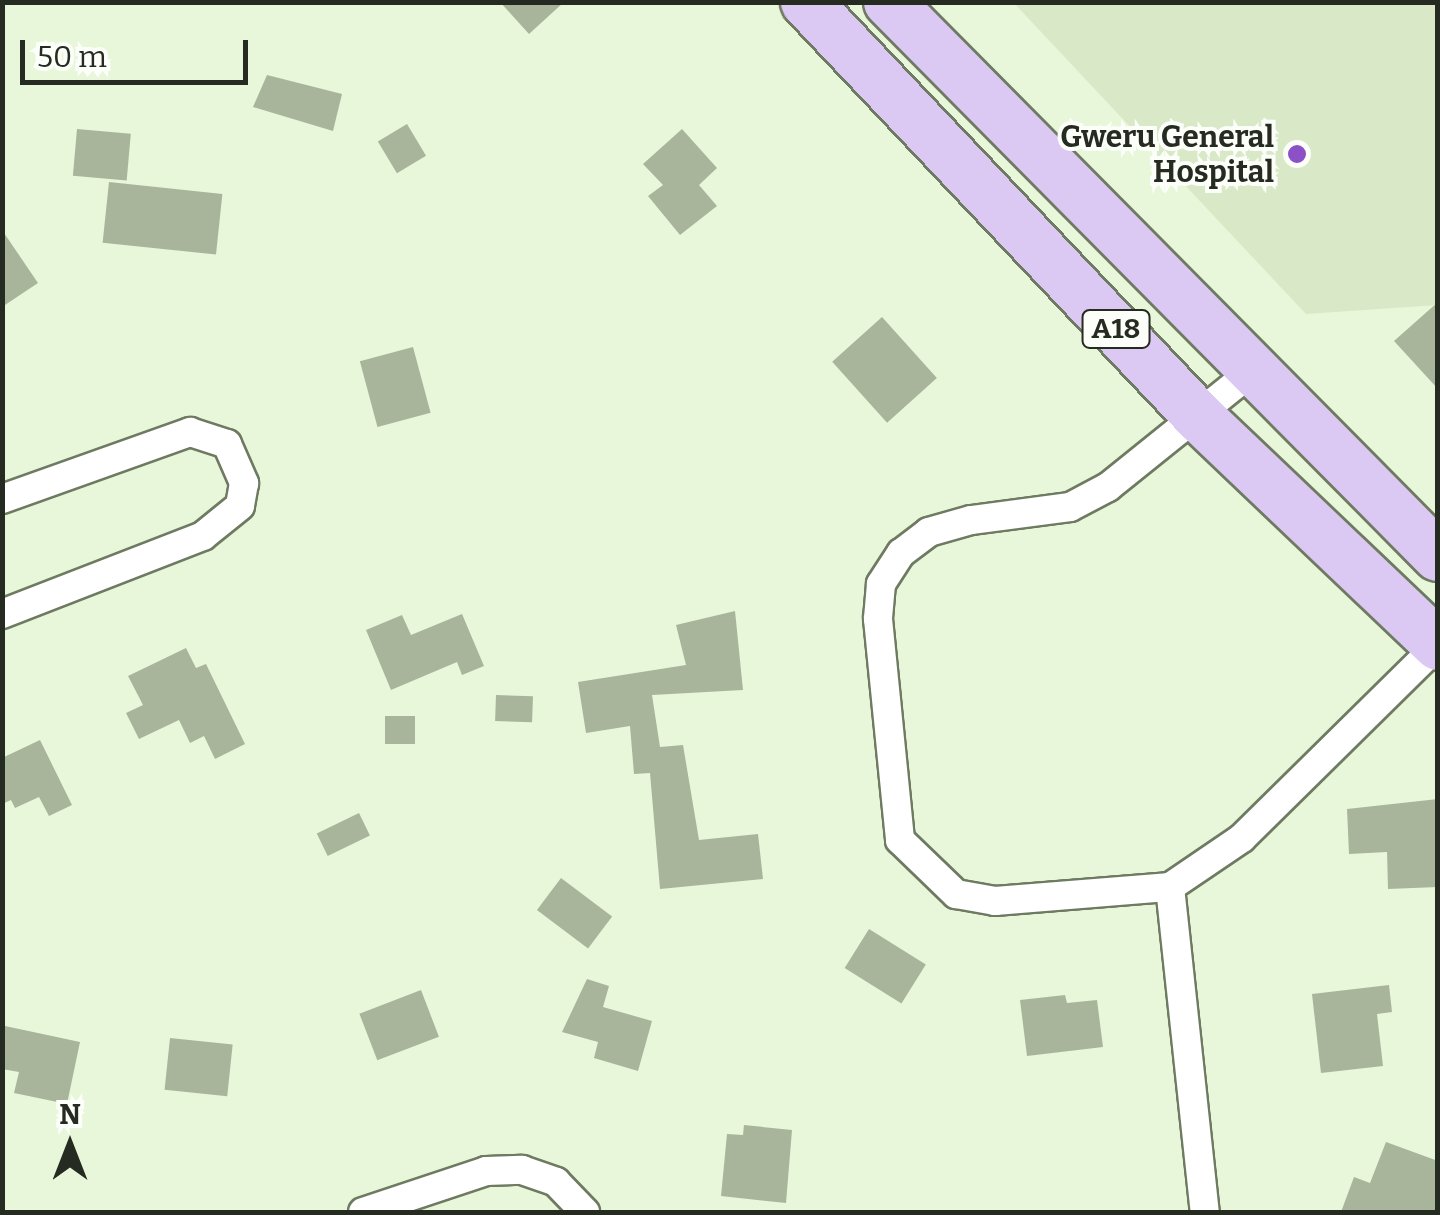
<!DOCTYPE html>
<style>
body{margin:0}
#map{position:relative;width:1440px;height:1215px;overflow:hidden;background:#e8f6da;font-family:Bitter,serif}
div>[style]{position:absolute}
.built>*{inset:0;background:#d9e8c7}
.building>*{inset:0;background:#a9b59b;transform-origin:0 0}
.roads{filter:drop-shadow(2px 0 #6e7a61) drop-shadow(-2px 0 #6e7a61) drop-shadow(0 2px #6e7a61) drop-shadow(0 -2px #6e7a61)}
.street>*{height:28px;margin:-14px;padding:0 14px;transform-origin:14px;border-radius:14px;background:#fff}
.highway>*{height:50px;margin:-25px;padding:0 25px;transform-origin:25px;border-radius:25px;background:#dbc9f4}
.dots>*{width:28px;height:28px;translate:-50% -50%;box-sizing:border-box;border:5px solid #fcfef9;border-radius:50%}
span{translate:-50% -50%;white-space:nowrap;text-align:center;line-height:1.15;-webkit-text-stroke:8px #fcfef9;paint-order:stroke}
.shield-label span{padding:2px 8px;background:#fcfef9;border:2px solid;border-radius:8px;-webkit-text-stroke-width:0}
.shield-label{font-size:28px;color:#262b21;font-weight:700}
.poi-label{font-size:30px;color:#262b21;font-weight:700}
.right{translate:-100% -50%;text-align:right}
.frame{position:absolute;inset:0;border:5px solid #262b21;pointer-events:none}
.north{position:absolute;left:20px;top:1095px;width:100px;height:100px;-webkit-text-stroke:8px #fcfef9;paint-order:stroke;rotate:0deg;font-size:28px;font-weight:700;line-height:40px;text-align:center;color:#262b21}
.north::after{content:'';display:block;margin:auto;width:35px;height:45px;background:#262b21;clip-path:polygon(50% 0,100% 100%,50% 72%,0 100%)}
.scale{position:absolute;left:20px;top:40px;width:228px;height:45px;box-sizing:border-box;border:5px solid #262b21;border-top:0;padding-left:12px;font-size:30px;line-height:35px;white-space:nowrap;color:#262b21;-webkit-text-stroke:8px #fcfef9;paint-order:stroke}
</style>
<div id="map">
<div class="built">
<div style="clip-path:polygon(1014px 3px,1437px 3px,1437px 305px,1306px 314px)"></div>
</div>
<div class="building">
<div style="clip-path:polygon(500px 2px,564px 2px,529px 34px)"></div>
<div style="clip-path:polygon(267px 75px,342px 94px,333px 131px,253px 107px)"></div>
<div style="left:407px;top:124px;width:37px;height:34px;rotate:59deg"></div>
<div style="left:77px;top:129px;width:54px;height:47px;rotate:5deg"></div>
<div style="clip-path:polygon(682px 129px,717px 168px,699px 185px,717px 206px,680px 235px,648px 196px,663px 185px,643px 164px)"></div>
<div style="left:109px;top:182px;width:114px;height:61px;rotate:6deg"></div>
<div style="clip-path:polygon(2px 230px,38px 283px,2px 307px)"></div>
<div style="clip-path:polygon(1438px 302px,1438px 389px,1394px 341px)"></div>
<div style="left:882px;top:317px;width:82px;height:67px;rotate:48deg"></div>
<div style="left:413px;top:347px;width:68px;height:55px;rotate:75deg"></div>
<div style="clip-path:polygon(735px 611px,743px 690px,652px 695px,660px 747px,683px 745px,699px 840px,758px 834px,763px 879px,660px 889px,650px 773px,634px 774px,630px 726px,586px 733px,578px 682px,686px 665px,676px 625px)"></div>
<div style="clip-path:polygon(462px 614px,484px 666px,462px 675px,457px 662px,391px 690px,366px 630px,402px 615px,411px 635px)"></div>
<div style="clip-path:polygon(186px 648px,196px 668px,206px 664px,245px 744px,215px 759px,204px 736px,190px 743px,179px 720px,139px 739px,126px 713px,143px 705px,128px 676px)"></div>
<div style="left:496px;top:695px;width:37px;height:26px;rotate:2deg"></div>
<div style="left:385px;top:716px;width:30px;height:28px"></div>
<div style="clip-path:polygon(40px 740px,72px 805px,49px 816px,39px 797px,15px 808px,11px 800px,2px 804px,2px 758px)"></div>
<div style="clip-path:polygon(1438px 799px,1438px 887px,1388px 889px,1387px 852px,1349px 854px,1347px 809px)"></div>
<div style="left:359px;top:813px;width:25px;height:47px;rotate:64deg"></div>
<div style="left:561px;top:878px;width:64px;height:40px;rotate:37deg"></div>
<div style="left:869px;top:929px;width:67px;height:46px;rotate:32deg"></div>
<div style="clip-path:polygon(587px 979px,609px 986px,603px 1007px,652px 1021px,638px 1071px,594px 1058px,598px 1042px,562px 1032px)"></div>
<div style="clip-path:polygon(1389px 985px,1392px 1012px,1377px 1014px,1383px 1066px,1321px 1073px,1312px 994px)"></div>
<div style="left:421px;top:990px;width:50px;height:66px;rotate:69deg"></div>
<div style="clip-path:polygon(1065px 995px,1067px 1003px,1097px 1000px,1103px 1047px,1027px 1056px,1020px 1000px)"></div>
<div style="clip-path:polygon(5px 1026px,80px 1042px,67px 1104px,14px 1093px,19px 1072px,2px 1069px)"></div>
<div style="left:170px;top:1038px;width:63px;height:52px;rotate:6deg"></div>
<div style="clip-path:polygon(744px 1125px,792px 1130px,786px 1203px,721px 1196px,727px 1134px,743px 1135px)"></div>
<div style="clip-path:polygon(1386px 1142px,1438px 1161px,1438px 1212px,1341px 1212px,1354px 1177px,1370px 1183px)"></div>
</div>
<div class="roads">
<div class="street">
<div style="left:1251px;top:372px;width:184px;rotate:141.2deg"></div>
<div style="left:1108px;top:487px;width:43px;rotate:152.2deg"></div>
<div style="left:1070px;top:507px;width:100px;rotate:172.5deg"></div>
<div style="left:971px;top:520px;width:44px;rotate:164.1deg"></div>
<div style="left:929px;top:532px;width:35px;rotate:143deg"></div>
<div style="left:901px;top:553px;width:37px;rotate:123deg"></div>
<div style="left:881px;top:584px;width:35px;rotate:95deg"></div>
<div style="left:878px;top:619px;width:222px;rotate:84.3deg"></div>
<div style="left:900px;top:840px;width:78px;rotate:44deg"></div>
<div style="left:956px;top:894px;width:40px;rotate:10deg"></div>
<div style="left:995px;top:901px;width:176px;rotate:-4.6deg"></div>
<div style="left:1170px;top:887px;width:87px;rotate:-34.2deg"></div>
<div style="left:1242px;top:838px;width:275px;rotate:-44.6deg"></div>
<div style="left:2px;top:499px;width:200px;rotate:-19.6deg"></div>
<div style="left:190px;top:432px;width:39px;rotate:18deg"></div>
<div style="left:227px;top:444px;width:43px;rotate:66.4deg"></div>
<div style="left:244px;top:483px;width:23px;rotate:100deg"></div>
<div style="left:240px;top:506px;width:48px;rotate:141deg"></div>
<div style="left:203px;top:536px;width:216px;rotate:158.8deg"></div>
<div style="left:1170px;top:887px;width:327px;rotate:83.9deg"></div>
<div style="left:363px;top:1212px;width:130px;rotate:-18.4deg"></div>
<div style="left:486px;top:1171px;width:36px;rotate:-2deg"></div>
<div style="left:522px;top:1170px;width:36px;rotate:19deg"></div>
<div style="left:556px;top:1182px;width:42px;rotate:46deg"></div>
</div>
<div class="highway">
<div style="left:806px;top:2px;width:573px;rotate:46.56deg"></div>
<div style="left:1200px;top:418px;width:329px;rotate:43.6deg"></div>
<div style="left:889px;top:2px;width:780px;rotate:45.26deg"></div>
</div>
</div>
<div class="dots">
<div style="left:1297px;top:154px;background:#8c50c7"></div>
</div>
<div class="shield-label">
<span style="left:1116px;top:329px">A18</span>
</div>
<div class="poi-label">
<span class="right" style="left:1274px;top:154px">Gweru General<br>Hospital</span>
</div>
<div class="frame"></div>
<div class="north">N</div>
<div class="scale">50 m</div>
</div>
